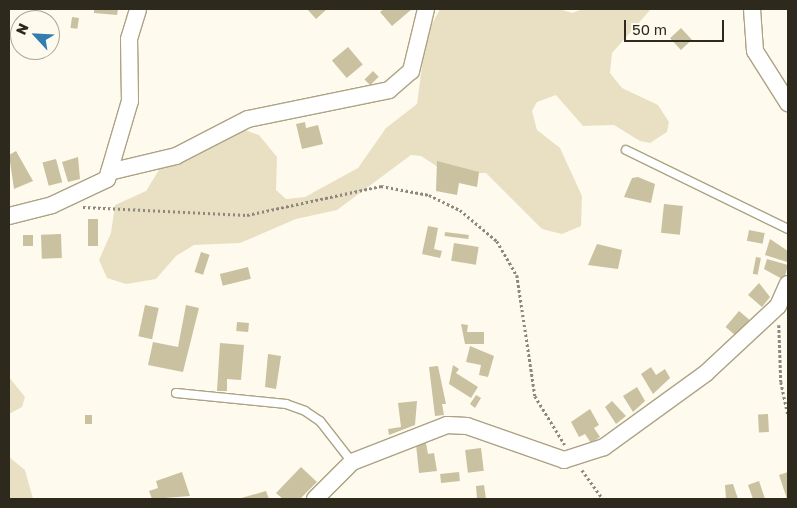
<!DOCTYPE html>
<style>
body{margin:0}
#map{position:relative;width:797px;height:508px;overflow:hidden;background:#fefaed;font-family:"Golos Text",sans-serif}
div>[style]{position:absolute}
.green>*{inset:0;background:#e9e0c4}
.building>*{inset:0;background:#cac1a1;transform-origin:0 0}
.path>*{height:2.5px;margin-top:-1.25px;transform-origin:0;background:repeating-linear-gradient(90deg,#8c887c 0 2.5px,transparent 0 5px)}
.roads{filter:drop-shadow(1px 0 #aca384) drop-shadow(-1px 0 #aca384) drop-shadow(0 1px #aca384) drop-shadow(0 -1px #aca384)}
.lane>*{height:8px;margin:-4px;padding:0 4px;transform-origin:4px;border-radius:4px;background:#fff}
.street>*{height:16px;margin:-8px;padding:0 8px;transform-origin:8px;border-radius:8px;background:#fff}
span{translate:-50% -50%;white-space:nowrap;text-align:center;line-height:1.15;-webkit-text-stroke:5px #fefaed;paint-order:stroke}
.frame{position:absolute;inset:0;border:10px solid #2d291d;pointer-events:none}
.north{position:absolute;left:10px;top:10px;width:50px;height:50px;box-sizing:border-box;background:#fefaed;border:1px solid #aaa69a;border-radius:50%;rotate:295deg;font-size:14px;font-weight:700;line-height:20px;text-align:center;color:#2d291d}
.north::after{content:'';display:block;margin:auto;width:18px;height:22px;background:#347db1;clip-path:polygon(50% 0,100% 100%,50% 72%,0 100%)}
.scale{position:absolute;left:624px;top:20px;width:100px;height:22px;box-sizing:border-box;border:2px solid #2d291d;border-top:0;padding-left:6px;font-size:15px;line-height:18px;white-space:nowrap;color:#2d291d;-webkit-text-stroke:4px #fefaed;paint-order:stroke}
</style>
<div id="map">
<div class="green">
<div style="clip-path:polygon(440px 9px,559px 9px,572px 13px,583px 9px,651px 9px,612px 53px,610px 73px,622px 88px,658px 105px,669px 122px,667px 132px,650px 143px,640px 141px,614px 125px,583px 126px,556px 95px,537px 102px,532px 111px,537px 130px,560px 148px,582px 196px,581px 226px,562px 234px,542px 229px,486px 173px,447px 173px,421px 156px,411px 155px,337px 210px,296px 219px,240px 243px,194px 245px,176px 256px,156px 279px,126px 284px,107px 278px,99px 260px,111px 233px,115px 205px,146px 191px,162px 165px,200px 134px,239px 128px,259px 135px,277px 157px,276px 190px,286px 199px,305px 197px,358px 168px,386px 128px,417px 104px,426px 35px)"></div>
<div style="clip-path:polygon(9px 377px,25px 397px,22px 407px,9px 414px)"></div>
<div style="clip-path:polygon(9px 457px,25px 470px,33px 499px,9px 499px)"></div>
</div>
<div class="building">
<div style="clip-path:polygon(94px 9px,118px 9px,117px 15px,94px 13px)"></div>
<div style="clip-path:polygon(307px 9px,327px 9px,316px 19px)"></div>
<div style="clip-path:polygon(384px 9px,412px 9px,392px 26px,380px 12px)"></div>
<div style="left:72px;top:17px;width:7px;height:11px;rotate:8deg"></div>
<div style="left:681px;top:28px;width:16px;height:15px;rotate:47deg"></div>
<div style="left:348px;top:47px;width:23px;height:21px;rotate:50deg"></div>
<div style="left:373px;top:71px;width:8px;height:12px;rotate:45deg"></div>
<div style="clip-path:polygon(305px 122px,306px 128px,318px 125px,323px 144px,302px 149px,296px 124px)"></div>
<div style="clip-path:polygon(16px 151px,33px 181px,14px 189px,9px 155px)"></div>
<div style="clip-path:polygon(78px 157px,80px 179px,68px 182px,62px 162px)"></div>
<div style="left:56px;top:159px;width:24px;height:14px;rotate:75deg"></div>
<div style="clip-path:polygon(437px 161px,479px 172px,477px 187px,459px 183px,457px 195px,436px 191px)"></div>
<div style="clip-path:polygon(638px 177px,655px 184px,651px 203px,624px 197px,632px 178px)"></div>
<div style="left:664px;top:204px;width:19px;height:29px;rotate:6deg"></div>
<div style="left:88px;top:219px;width:10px;height:27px"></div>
<div style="clip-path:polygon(428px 226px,438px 228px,434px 249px,442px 251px,440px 258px,422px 254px)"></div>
<div style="left:749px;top:230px;width:16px;height:11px;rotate:11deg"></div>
<div style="left:445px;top:232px;width:24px;height:4px;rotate:7deg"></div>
<div style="left:61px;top:234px;width:24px;height:20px;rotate:88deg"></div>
<div style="left:23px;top:235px;width:10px;height:11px"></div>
<div style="clip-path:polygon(770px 239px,788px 251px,787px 262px,765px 255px)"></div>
<div style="left:454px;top:243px;width:25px;height:18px;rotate:9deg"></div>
<div style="clip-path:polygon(597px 244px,622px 250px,618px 269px,588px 265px)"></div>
<div style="left:201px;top:252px;width:9px;height:21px;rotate:18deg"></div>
<div style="left:756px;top:257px;width:5px;height:17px;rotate:11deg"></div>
<div style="clip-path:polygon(767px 259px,788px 265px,784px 280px,764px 269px)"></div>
<div style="left:248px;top:267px;width:12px;height:29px;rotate:76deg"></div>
<div style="clip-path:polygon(759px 283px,770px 297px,762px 307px,748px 295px)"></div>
<div style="left:145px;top:305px;width:14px;height:32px;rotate:12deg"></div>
<div style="clip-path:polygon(186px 305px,199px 308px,183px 372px,148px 365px,153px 342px,178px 347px)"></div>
<div style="left:739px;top:311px;width:17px;height:21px;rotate:40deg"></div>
<div style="left:237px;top:322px;width:12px;height:9px;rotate:5deg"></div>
<div style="clip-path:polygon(461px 324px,468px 325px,467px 332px,484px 332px,484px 344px,465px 344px)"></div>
<div style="clip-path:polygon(220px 343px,244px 345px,241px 380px,227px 379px,227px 391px,217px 391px)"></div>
<div style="clip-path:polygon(470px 346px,494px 356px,488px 377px,479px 375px,481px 365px,466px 362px)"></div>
<div style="clip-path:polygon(268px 354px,281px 356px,276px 389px,265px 387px)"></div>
<div style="clip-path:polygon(453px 365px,459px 369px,456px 373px,478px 387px,471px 398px,449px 384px)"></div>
<div style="clip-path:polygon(438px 366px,446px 404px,442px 404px,444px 415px,435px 416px,429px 367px)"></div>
<div style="clip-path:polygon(651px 367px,656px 375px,665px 369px,670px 378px,653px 394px,641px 374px)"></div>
<div style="clip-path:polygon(637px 387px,645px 401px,633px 412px,623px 396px)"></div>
<div style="clip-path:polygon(476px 395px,481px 398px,475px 408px,470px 404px)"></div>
<div style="clip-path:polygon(417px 401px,415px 425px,389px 435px,388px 429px,401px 427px,398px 403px)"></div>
<div style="clip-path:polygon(612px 401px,626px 416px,616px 424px,605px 407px)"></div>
<div style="clip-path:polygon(590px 409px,599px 425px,594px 428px,600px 437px,591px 443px,585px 434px,579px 437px,571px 422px)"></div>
<div style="left:768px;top:414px;width:18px;height:10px;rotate:87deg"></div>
<div style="left:85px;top:415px;width:7px;height:9px"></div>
<div style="clip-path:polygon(426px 443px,428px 454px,434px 453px,437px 471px,419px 473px,416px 444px)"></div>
<div style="left:481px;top:448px;width:23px;height:16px;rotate:83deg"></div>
<div style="clip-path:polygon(301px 467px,317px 482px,300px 499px,283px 499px,276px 493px)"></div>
<div style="clip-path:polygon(182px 472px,190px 496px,152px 499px,149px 491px,158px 488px,156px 481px)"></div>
<div style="left:459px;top:472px;width:9px;height:19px;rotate:84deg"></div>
<div style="clip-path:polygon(788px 472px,788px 499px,787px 499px,779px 475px)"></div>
<div style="clip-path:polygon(759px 481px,765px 499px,753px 499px,748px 485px)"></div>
<div style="clip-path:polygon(733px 484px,738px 499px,726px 499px,725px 485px)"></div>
<div style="clip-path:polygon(484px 485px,486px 499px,477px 499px,476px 486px)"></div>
<div style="clip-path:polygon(266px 491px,269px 499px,238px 499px)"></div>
</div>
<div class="path">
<div style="left:83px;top:207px;width:164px;rotate:2.8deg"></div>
<div style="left:247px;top:215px;width:137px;rotate:-12.2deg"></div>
<div style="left:381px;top:186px;width:49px;rotate:10.6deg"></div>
<div style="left:429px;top:195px;width:34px;rotate:26deg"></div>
<div style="left:460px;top:210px;width:48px;rotate:40deg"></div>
<div style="left:497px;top:241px;width:39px;rotate:60deg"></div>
<div style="left:517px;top:275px;width:122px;rotate:81.5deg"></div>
<div style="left:535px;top:396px;width:57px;rotate:58.5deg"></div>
<div style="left:779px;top:325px;width:57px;rotate:88deg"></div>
<div style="left:781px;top:382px;width:34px;rotate:78deg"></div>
<div style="left:582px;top:470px;width:36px;rotate:54deg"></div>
</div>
<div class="roads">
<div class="lane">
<div style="left:626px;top:150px;width:180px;rotate:26deg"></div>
<div style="left:176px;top:393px;width:111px;rotate:5.7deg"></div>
<div style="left:286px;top:404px;width:20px;rotate:20deg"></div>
<div style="left:305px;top:411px;width:18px;rotate:34deg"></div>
<div style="left:320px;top:421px;width:52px;rotate:52deg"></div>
</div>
<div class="street">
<div style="left:752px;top:9px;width:42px;rotate:85.9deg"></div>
<div style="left:755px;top:51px;width:62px;rotate:57.6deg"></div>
<div style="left:109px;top:172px;width:69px;rotate:-13.4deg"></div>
<div style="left:176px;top:156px;width:81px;rotate:-27.2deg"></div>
<div style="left:248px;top:119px;width:144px;rotate:-11.6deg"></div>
<div style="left:389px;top:90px;width:29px;rotate:-41deg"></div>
<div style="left:411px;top:71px;width:64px;rotate:-76.4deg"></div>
<div style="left:9px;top:216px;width:44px;rotate:-14.3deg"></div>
<div style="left:52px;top:205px;width:61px;rotate:-25.3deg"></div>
<div style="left:107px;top:179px;width:81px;rotate:-73.6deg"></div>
<div style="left:130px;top:101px;width:62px;rotate:-90.9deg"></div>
<div style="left:129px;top:39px;width:31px;rotate:-73deg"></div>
<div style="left:315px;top:499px;width:52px;rotate:-45deg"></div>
<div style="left:352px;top:462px;width:102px;rotate:-21.3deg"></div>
<div style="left:447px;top:425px;width:20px;rotate:3deg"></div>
<div style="left:467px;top:426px;width:103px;rotate:19.3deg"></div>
<div style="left:564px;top:460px;width:42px;rotate:-18deg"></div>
<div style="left:604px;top:447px;width:125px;rotate:-35.9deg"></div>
<div style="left:705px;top:374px;width:100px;rotate:-43deg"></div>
<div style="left:778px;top:306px;width:24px;rotate:-66deg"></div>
</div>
</div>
<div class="frame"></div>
<div class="north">N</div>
<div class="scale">50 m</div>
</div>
